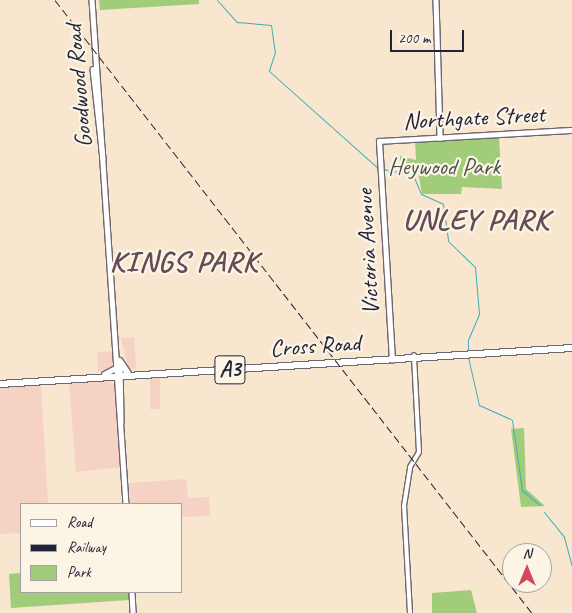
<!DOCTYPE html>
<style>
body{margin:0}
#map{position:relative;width:572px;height:613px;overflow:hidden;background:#f8e6cf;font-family:Caveat,sans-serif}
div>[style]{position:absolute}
.built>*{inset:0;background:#f6d2c4;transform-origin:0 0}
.green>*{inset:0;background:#a1cc79}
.stream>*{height:1px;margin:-0.5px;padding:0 0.5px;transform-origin:0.5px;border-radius:0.5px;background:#3daeb7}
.roads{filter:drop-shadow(1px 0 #6d676f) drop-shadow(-1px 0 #6d676f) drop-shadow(0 1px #6d676f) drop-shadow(0 -1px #6d676f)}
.tertiary>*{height:4px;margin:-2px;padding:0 2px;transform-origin:2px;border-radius:2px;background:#fff}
.secondary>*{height:4.5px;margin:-2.25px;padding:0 2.25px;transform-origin:2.25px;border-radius:2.25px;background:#fff}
.trunk>*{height:5.5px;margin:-2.75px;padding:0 2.75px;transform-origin:2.75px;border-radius:2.75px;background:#fff}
.rail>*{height:1px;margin-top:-0.5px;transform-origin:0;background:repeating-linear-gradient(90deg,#22223b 0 8px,transparent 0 12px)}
span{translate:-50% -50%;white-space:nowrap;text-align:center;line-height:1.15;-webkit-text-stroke:4.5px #fcf5e5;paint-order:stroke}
.shield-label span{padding:1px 4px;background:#fcf5e5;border:1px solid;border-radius:4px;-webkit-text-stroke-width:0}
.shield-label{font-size:22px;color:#22223b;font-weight:700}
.street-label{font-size:24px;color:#22223b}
.park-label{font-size:24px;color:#48554e}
.district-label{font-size:29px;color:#644c56;font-weight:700;letter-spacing:1px}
.legend{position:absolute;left:20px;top:503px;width:162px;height:90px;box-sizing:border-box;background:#fcf5e5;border:1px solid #a5a1a1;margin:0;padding:6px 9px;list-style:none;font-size:15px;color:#22223b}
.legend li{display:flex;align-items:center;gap:10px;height:25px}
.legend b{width:25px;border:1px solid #a5a1a1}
.north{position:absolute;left:502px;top:543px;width:50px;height:50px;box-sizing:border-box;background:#fcf5e5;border:1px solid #a5a1a1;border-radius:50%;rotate:0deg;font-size:14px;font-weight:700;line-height:20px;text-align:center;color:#22223b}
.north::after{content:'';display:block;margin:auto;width:18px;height:22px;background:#d1495b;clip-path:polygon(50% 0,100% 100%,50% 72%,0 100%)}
.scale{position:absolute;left:390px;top:30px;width:74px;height:22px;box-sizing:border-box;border:2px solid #22223b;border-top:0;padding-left:6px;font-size:15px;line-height:18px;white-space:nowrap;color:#22223b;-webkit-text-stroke:4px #fcf5e5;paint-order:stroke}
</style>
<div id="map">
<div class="built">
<div style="clip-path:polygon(134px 337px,136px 369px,128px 369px,121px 338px)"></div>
<div style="clip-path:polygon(114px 351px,115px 367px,98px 372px,97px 352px)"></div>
<div style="left:150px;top:377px;width:10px;height:32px"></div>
<div style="clip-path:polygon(107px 380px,115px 385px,121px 467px,76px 472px,69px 384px)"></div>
<div style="clip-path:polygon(41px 385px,48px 504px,21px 504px,21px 533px,0 534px,0 388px)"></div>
<div style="clip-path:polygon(186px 479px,188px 498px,209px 497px,210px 516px,181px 517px,181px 504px,131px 504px,129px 483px)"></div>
</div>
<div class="green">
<div style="clip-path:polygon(99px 0,199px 0,199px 4px,100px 10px)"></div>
<div style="clip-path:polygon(499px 137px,502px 189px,462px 187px,461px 194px,422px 194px,417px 166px,400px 166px,400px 156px,416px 160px,415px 141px)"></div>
<div style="clip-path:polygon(524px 428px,526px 489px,545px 506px,521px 507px,511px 429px)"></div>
<div style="clip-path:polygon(21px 573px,21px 592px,129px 592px,129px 600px,11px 608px,9px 574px)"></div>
<div style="clip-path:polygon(471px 590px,477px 613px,432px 613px,432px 593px)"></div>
</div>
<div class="stream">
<div style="left:217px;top:0;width:30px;rotate:48deg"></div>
<div style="left:237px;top:22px;width:34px;rotate:5deg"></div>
<div style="left:271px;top:25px;width:27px;rotate:82deg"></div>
<div style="left:275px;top:52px;width:20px;rotate:108deg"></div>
<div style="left:269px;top:71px;width:147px;rotate:41.7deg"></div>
<div style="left:383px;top:169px;width:31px;rotate:11deg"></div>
<div style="left:413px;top:175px;width:21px;rotate:67deg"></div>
<div style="left:421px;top:194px;width:24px;rotate:24deg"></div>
<div style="left:443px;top:204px;width:37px;rotate:82deg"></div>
<div style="left:448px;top:241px;width:37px;rotate:44deg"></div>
<div style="left:475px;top:267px;width:47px;rotate:85.1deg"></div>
<div style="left:479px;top:314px;width:28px;rotate:113deg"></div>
<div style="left:468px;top:340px;width:13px;rotate:90deg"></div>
<div style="left:468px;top:357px;width:49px;rotate:77.1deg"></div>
<div style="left:479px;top:405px;width:36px;rotate:24deg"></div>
<div style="left:512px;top:420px;width:71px;rotate:81.9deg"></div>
<div style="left:522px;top:490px;width:23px;rotate:40deg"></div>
<div style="left:544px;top:512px;width:32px;rotate:51deg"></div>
<div style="left:564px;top:537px;width:30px;rotate:75deg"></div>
</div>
<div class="roads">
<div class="tertiary">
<div style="left:410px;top:613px;width:107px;rotate:-93.2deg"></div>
<div style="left:404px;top:506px;width:39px;rotate:-81deg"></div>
<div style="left:410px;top:467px;width:17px;rotate:-59deg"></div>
<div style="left:419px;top:452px;width:97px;rotate:-93deg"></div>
</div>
<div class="secondary">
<div style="left:92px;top:0;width:505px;rotate:86.14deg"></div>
<div style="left:436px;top:0;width:138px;rotate:88.3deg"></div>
<div style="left:93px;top:69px;width:90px;rotate:83.6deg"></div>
<div style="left:392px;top:360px;width:219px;rotate:-93.4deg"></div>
<div style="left:379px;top:141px;width:193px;rotate:-3.3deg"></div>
<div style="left:120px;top:362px;width:60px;rotate:89deg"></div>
<div style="left:104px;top:374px;width:13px;rotate:-27deg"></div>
<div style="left:132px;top:592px;width:21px;rotate:87deg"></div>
</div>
<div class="trunk">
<div style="left:120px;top:361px;width:14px;rotate:56deg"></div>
<div style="left:0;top:384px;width:573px;rotate:-3.6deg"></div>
</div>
</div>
<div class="rail">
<div style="left:55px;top:0;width:777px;rotate:52.11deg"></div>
</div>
<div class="shield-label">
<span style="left:230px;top:370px">A3</span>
</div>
<div class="street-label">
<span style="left:79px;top:86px;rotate:-95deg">Goodwood Road</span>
<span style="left:474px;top:118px;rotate:-3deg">Northgate Street</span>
<span style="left:368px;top:252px;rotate:-93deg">Victoria Avenue</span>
<span style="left:315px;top:346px;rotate:-4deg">Cross Road</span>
</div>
<div class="park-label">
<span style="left:444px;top:167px">Heywood Park</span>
</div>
<div class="district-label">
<span style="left:476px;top:220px">UNLEY PARK</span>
<span style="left:184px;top:262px">KINGS PARK</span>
</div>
<ul class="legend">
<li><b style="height:6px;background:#fff"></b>Road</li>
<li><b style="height:6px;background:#22223b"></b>Railway</li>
<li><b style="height:14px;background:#a1cc79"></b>Park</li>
</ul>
<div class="north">N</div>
<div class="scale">200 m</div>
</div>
